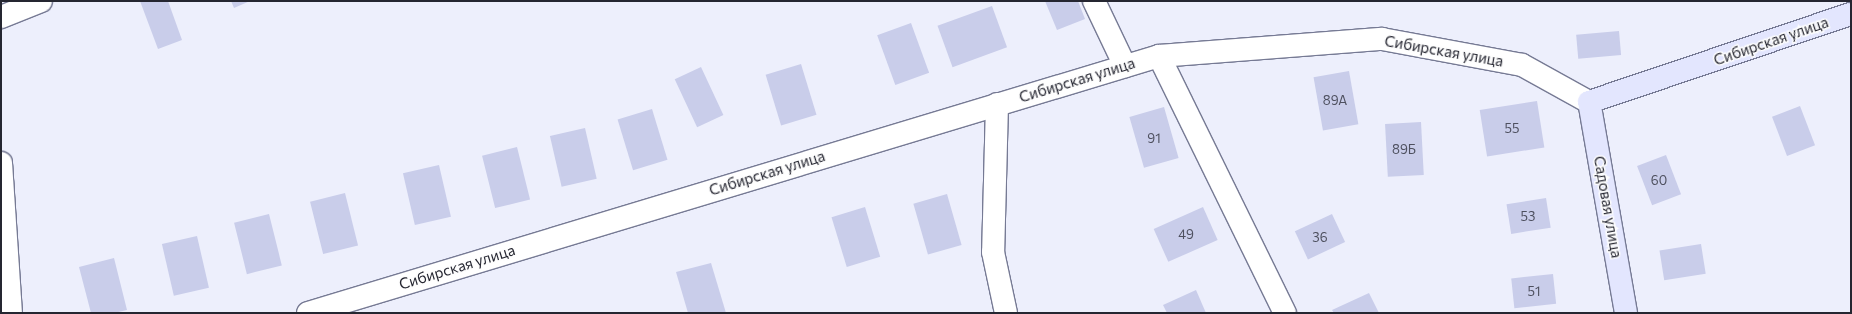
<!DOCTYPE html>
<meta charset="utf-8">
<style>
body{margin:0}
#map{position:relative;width:1852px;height:314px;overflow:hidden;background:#edeffc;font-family:Commissioner,sans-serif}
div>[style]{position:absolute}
.building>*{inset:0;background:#c9cdea;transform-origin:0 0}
.roads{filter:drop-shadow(1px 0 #767a94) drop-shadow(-1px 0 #767a94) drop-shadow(0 1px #767a94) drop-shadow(0 -1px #767a94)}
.street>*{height:22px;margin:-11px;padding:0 11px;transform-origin:11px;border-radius:11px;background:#fff}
.secondary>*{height:22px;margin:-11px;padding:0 11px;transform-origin:11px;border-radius:11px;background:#e3e6fe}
span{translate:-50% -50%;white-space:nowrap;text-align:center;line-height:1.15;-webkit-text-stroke:3px #fdfdfd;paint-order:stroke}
.number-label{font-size:13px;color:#4e505f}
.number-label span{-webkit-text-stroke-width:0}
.street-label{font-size:15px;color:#252631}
.frame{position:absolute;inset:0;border:2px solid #252631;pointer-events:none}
</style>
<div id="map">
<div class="building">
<div style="clip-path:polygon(140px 1px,168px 1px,182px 40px,158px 49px)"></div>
<div style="clip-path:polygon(231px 1px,250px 1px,234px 8px)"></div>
<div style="clip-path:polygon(1045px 1px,1078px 1px,1085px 19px,1057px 30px)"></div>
<div style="left:992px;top:6px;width:44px;height:58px;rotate:70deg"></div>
<div style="left:911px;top:23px;width:53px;height:36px;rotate:70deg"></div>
<div style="left:1619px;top:31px;width:24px;height:43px;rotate:85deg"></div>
<div style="left:801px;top:64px;width:53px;height:37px;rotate:73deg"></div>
<div style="left:701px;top:67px;width:53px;height:29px;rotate:65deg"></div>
<div style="left:1349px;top:71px;width:54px;height:36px;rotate:80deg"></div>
<div style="left:1537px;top:101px;width:47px;height:58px;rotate:81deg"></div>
<div style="left:1800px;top:106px;width:42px;height:30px;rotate:69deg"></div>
<div style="left:1164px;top:107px;width:53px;height:36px;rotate:74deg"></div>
<div style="left:652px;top:109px;width:53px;height:36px;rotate:73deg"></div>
<div style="left:1421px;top:122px;width:53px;height:36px;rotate:87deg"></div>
<div style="left:585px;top:128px;width:52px;height:36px;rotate:77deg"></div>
<div style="left:517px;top:147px;width:54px;height:36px;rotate:76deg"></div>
<div style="left:1666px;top:155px;width:42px;height:31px;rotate:69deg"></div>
<div style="left:439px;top:165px;width:53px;height:37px;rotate:77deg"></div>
<div style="left:345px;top:193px;width:54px;height:36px;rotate:76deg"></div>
<div style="left:947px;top:194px;width:53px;height:35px;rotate:74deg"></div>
<div style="left:1546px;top:198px;width:30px;height:40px;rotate:81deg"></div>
<div style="left:865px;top:207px;width:52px;height:35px;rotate:73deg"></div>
<div style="left:1203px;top:207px;width:36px;height:54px;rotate:66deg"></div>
<div style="left:269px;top:214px;width:53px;height:36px;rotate:76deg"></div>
<div style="left:1332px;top:214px;width:31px;height:41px;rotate:65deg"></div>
<div style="left:197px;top:236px;width:53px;height:36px;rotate:77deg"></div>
<div style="left:1701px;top:244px;width:30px;height:42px;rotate:81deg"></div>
<div style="clip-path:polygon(114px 258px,127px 310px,114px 313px,91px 313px,79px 267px)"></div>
<div style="clip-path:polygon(711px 263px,726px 313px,688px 313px,676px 272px)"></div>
<div style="left:1553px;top:274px;width:30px;height:42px;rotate:84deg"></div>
<div style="clip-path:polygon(1196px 290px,1206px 313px,1167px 313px,1163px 305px)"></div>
<div style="clip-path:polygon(1369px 293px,1379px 313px,1334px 313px,1332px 310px)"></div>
</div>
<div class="roads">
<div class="street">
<div style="left:1094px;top:1px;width:72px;rotate:64.5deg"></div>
<div style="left:1px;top:17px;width:43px;rotate:-21.8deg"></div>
<div style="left:1159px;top:56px;width:286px;rotate:63.9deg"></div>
<div style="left:997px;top:104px;width:148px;rotate:91.5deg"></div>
<div style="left:993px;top:252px;width:62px;rotate:78deg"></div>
<div style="left:1px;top:163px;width:150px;rotate:86.2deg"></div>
<div style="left:308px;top:313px;width:889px;rotate:-16.8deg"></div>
<div style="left:1159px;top:56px;width:224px;rotate:-4.4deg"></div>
<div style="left:1382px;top:39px;width:142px;rotate:10.5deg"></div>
<div style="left:1522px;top:65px;width:77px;rotate:28.9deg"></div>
</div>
<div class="secondary">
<div style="left:1626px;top:313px;width:214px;rotate:-99.9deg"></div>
<div style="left:1589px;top:102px;width:276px;rotate:-18.6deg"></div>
</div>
</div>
<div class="number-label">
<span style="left:1335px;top:100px">89А</span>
<span style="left:1512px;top:128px">55</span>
<span style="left:1154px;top:138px">91</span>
<span style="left:1404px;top:149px">89Б</span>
<span style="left:1659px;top:180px">60</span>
<span style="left:1528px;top:216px">53</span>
<span style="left:1186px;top:234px">49</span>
<span style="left:1320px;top:237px">36</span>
<span style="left:1534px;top:291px">51</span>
</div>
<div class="street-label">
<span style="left:1771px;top:41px;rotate:-19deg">Сибирская улица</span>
<span style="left:1444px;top:51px;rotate:10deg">Сибирская улица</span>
<span style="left:1077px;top:80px;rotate:-17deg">Сибирская улица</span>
<span style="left:767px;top:173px;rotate:-17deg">Сибирская улица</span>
<span style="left:1608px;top:207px;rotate:80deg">Садовая улица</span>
<span style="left:457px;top:267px;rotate:-17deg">Сибирская улица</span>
</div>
<div class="frame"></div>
</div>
